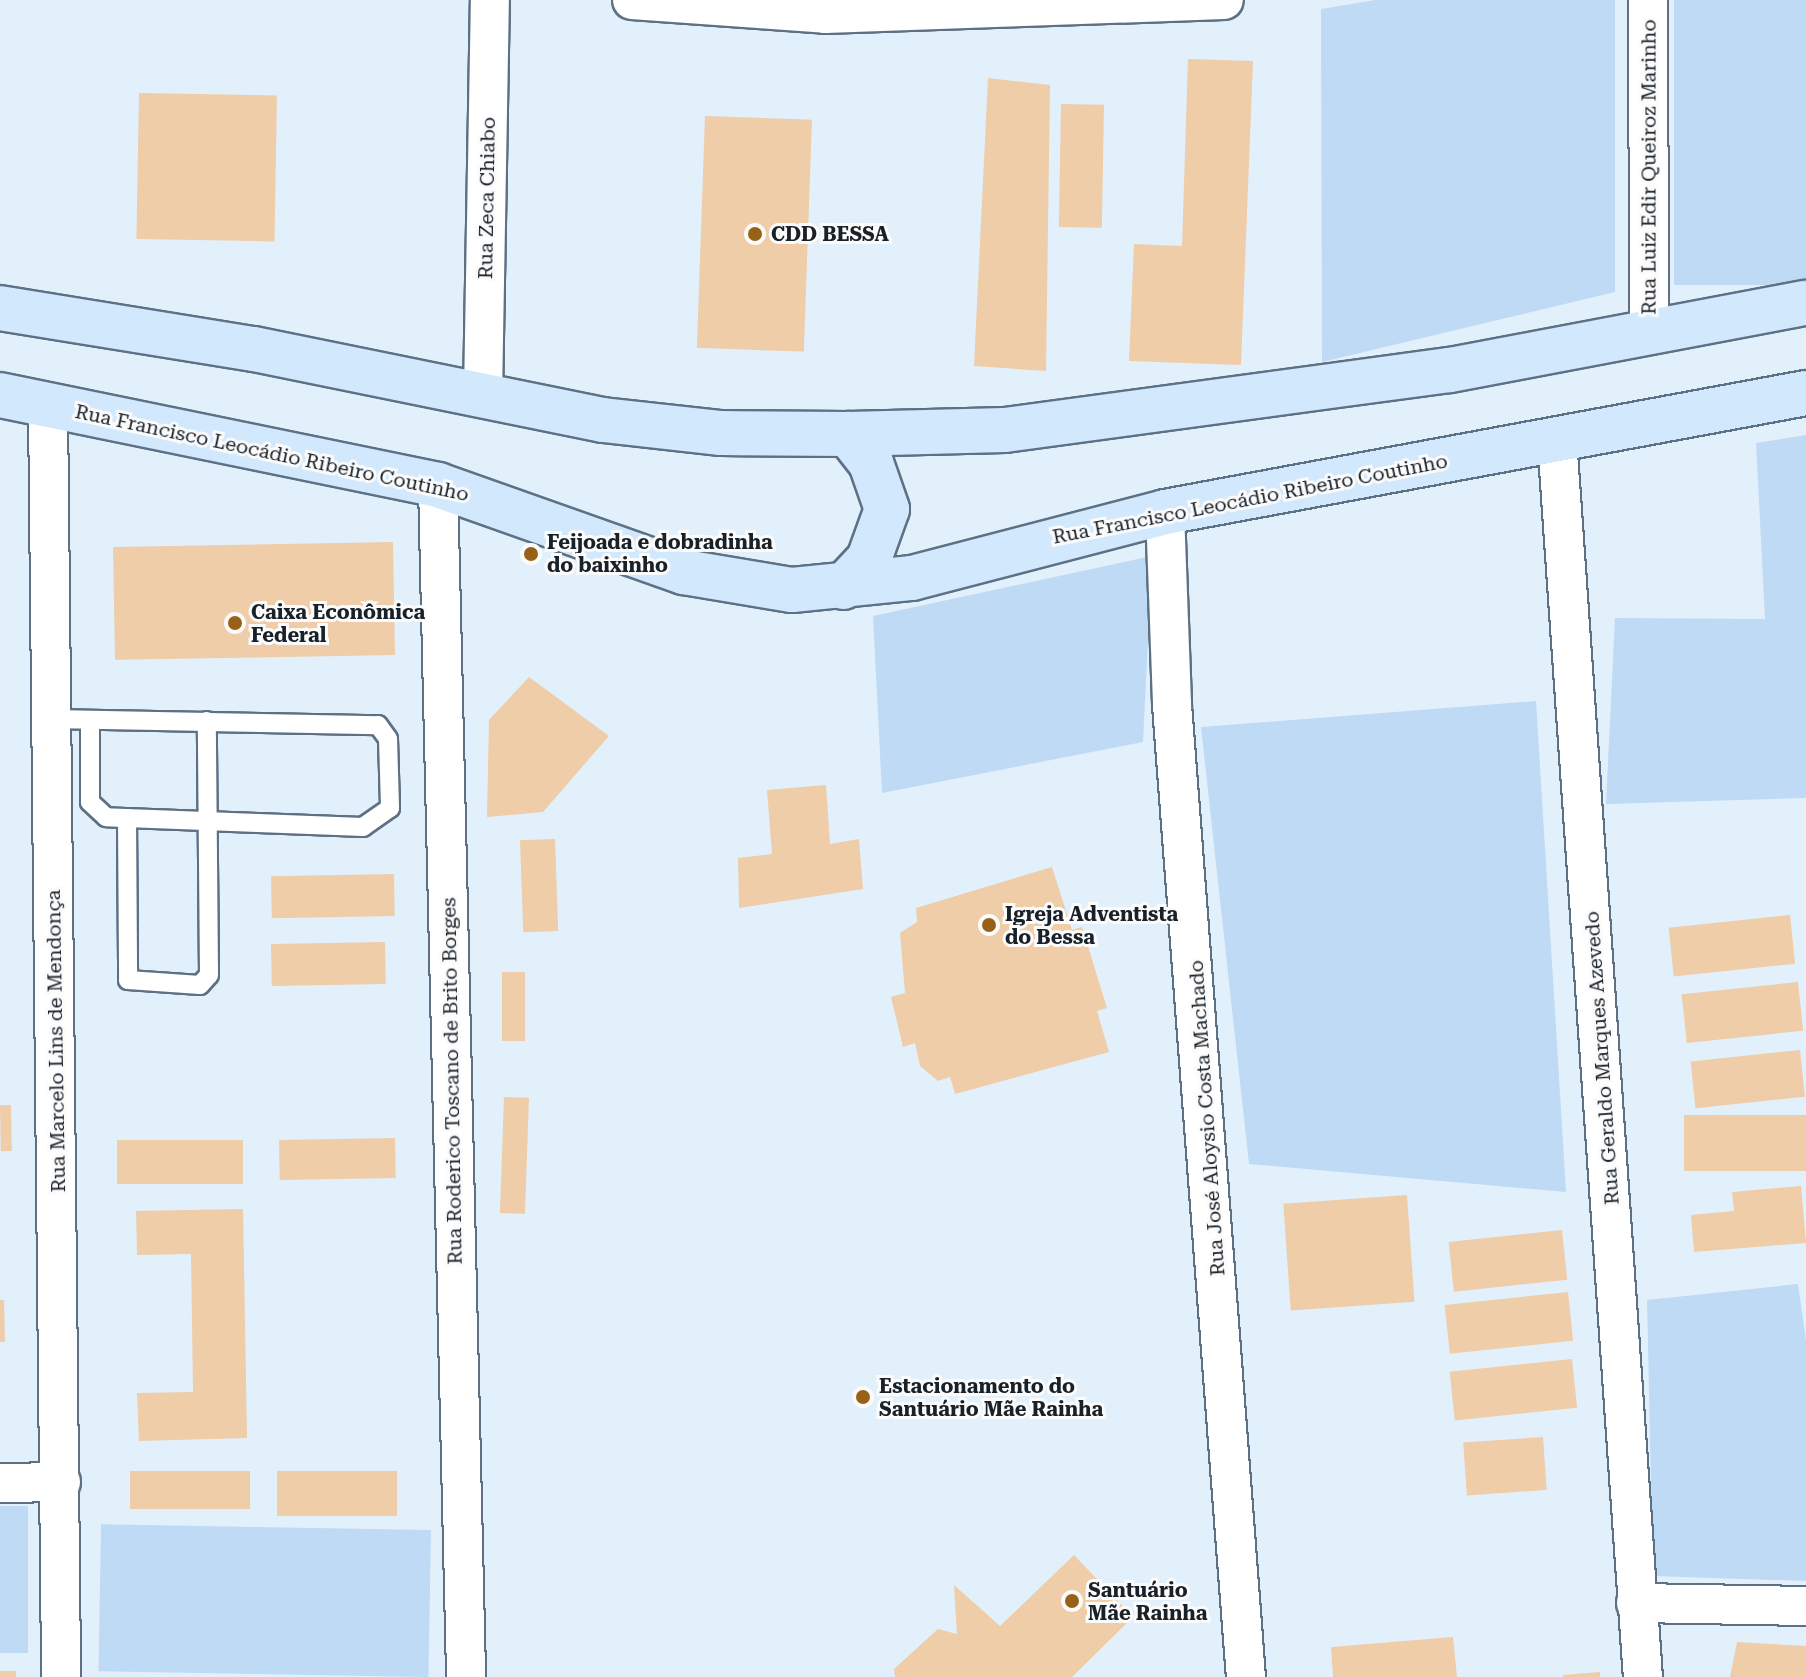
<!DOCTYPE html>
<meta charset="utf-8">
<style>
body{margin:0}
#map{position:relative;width:1806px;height:1677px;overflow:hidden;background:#e2f0fc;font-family:"Roboto Serif",serif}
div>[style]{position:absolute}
.green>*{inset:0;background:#bedaf4;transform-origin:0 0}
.building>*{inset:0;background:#eecda8;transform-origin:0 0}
.roads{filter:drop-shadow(2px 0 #5d7184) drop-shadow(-2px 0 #5d7184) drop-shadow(0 2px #5d7184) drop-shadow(0 -2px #5d7184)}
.lane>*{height:18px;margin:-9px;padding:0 9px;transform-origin:9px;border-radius:9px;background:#fff}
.street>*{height:38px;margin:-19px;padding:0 19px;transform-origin:19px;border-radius:19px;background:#fff}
.secondary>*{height:44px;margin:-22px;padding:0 22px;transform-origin:22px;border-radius:22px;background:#d2e9fd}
.dots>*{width:22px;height:22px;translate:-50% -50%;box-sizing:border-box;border:4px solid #fbfbfb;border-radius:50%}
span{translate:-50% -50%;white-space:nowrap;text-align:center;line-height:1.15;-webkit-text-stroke:6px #fbfbfb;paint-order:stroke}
.street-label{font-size:20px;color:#182028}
.poi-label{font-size:20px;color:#182028;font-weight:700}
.left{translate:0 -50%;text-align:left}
</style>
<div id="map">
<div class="green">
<div style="clip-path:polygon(1375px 0,1615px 0,1615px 292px,1322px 362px,1321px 9px)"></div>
<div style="left:1674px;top:0;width:132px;height:285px"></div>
<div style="clip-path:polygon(1806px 435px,1806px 798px,1606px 804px,1615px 618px,1765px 619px,1756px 443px)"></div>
<div style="clip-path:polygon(1152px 556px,1143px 742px,882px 793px,873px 616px)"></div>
<div style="clip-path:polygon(1536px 701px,1566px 1192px,1249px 1164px,1201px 727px)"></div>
<div style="clip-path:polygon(1798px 1284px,1806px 1341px,1806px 1581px,1653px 1576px,1647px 1300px)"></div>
<div style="left:0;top:1506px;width:28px;height:147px"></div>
<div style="left:431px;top:1530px;width:147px;height:330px;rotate:91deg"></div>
</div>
<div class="building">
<div style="clip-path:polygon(1188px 59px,1253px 61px,1241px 365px,1129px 361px,1134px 244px,1182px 246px)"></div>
<div style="clip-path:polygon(988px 78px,1050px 85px,1046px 371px,974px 366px)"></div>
<div style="left:139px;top:93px;width:138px;height:146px;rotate:1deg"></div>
<div style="left:1061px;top:104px;width:43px;height:123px;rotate:1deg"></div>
<div style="left:705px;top:116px;width:107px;height:232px;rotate:2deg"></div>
<div style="left:393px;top:542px;width:113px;height:280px;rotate:89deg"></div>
<div style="clip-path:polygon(529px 677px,609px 736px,543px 812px,487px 817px,489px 720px)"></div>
<div style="clip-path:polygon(826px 785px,830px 844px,859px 839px,863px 889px,739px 908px,738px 858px,772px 854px,767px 790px)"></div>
<div style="left:555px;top:839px;width:92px;height:35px;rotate:88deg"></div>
<div style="clip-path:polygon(1052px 867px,1072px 930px,1082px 927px,1107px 1008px,1097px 1011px,1109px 1052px,955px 1094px,950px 1077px,938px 1081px,920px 1066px,915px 1043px,903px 1047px,891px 997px,905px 993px,900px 933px,917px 922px,916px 908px)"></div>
<div style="left:394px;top:874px;width:42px;height:123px;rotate:89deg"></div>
<div style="left:1790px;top:915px;width:49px;height:122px;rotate:84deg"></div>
<div style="left:385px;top:942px;width:42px;height:114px;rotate:89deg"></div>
<div style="left:502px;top:972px;width:23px;height:69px"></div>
<div style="left:1798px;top:982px;width:49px;height:117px;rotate:84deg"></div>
<div style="left:1800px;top:1050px;width:47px;height:110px;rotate:84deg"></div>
<div style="left:504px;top:1097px;width:25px;height:116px;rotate:2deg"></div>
<div style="left:11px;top:1105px;width:46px;height:11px;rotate:89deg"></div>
<div style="left:1806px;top:1115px;width:56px;height:122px;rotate:90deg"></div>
<div style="left:395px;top:1138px;width:40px;height:116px;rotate:89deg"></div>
<div style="left:243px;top:1140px;width:44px;height:126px;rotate:90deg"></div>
<div style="clip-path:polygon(1801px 1186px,1806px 1243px,1694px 1252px,1691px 1215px,1734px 1211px,1732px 1192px)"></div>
<div style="left:1407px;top:1195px;width:107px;height:124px;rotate:86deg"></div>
<div style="clip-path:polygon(243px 1209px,247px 1438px,139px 1441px,137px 1393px,193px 1392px,191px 1254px,137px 1255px,136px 1211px)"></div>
<div style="left:1562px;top:1230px;width:50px;height:114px;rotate:84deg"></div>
<div style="left:1568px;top:1292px;width:49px;height:124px;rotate:84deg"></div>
<div style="clip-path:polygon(0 1300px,4px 1300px,5px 1342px,0 1342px)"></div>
<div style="left:1572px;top:1359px;width:49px;height:123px;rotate:84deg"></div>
<div style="left:1543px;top:1437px;width:53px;height:80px;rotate:86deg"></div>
<div style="left:250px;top:1471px;width:38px;height:120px;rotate:90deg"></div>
<div style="left:397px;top:1471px;width:45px;height:120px;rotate:90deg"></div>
<div style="clip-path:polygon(1074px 1555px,1133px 1617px,1072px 1677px,895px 1677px,894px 1669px,938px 1629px,957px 1634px,954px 1585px,1000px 1626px)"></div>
<div style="clip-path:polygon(1453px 1637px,1457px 1677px,1333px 1677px,1331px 1647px)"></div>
<div style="clip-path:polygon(1737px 1642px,1806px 1646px,1806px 1677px,1730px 1677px)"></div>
<div style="left:0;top:1671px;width:16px;height:6px"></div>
<div style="clip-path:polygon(1600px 1672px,1600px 1677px,1563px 1677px,1563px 1675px)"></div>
</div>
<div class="roads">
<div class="lane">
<div style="left:52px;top:719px;width:326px;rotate:1.1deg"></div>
<div style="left:378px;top:725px;width:17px;rotate:54deg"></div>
<div style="left:388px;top:739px;width:69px;rotate:88.3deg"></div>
<div style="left:390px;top:808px;width:33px;rotate:145deg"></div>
<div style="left:363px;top:827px;width:257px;rotate:-177.8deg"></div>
<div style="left:106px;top:817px;width:22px;rotate:-137deg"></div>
<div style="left:90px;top:802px;width:82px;rotate:-90deg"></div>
<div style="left:127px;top:818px;width:162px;rotate:89.6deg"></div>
<div style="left:128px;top:980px;width:72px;rotate:4deg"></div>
<div style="left:200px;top:985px;width:13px;rotate:-48deg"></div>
<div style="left:209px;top:975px;width:254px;rotate:-90.5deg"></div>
</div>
<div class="street">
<div style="left:632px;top:0;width:194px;rotate:4.1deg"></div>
<div style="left:825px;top:14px;width:399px;rotate:-2deg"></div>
<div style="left:1648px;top:0;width:334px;rotate:89.8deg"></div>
<div style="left:483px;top:395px;width:395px;rotate:-89deg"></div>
<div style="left:48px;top:405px;width:1272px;rotate:89.41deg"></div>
<div style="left:1557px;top:439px;width:1241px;rotate:86.03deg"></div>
<div style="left:438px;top:485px;width:1192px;rotate:88.65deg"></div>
<div style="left:1165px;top:512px;width:193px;rotate:87.9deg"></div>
<div style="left:1172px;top:705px;width:975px;rotate:85.65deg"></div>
<div style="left:0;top:1483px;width:61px;rotate:-0.9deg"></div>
<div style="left:1636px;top:1603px;width:170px;rotate:1deg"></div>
</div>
<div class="secondary">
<div style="left:0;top:308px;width:257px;rotate:9.2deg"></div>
<div style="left:254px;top:349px;width:356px;rotate:11.5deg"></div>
<div style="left:603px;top:420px;width:119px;rotate:6.3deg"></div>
<div style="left:721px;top:433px;width:127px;rotate:0.5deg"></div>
<div style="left:848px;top:434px;width:157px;rotate:-1.5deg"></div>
<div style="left:1005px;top:430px;width:449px;rotate:-7.7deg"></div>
<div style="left:1450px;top:370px;width:362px;rotate:-10.7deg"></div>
<div style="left:0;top:395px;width:447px;rotate:11.6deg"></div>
<div style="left:438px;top:485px;width:261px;rotate:19.5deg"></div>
<div style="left:684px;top:572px;width:109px;rotate:9.5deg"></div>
<div style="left:792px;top:590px;width:121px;rotate:-5.7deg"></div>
<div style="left:912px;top:578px;width:261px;rotate:-14.6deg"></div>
<div style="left:1165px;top:512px;width:652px;rotate:-10.52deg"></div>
<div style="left:843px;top:587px;width:38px;rotate:-47deg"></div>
<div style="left:869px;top:559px;width:53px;rotate:-70.2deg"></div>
<div style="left:887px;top:509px;width:49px;rotate:-109.2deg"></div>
<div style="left:871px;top:463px;width:37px;rotate:-128deg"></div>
</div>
</div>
<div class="dots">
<div style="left:755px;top:234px;background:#976218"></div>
<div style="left:531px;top:554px;background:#976218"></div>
<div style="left:235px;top:623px;background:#976218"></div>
<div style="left:989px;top:925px;background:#976218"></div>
<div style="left:863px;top:1397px;background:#976218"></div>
<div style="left:1072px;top:1601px;background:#976218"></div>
</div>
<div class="street-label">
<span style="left:1649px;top:167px;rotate:-90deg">Rua Luiz Edir Queiroz Marinho</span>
<span style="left:487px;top:198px;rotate:-89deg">Rua Zeca Chiabo</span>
<span style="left:272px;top:453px;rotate:12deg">Rua Francisco Leocádio Ribeiro Coutinho</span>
<span style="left:1250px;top:499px;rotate:-11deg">Rua Francisco Leocádio Ribeiro Coutinho</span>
<span style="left:56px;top:1041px;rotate:-91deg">Rua Marcelo Lins de Mendonça</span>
<span style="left:1602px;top:1058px;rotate:-94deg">Rua Geraldo Marques Azevedo</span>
<span style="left:452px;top:1081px;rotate:-91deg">Rua Roderico Toscano de Brito Borges</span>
<span style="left:1207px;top:1118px;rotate:-94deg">Rua José Aloysio Costa Machado</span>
</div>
<div class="poi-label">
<span class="left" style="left:771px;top:234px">CDD BESSA</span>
<span class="left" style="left:547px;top:554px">Feijoada e dobradinha<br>do baixinho</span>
<span class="left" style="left:251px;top:624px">Caixa Econômica<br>Federal</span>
<span class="left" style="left:1005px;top:926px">Igreja Adventista<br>do Bessa</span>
<span class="left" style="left:879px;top:1398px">Estacionamento do<br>Santuário Mãe Rainha</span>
<span class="left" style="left:1088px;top:1602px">Santuário<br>Mãe Rainha</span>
</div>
</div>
